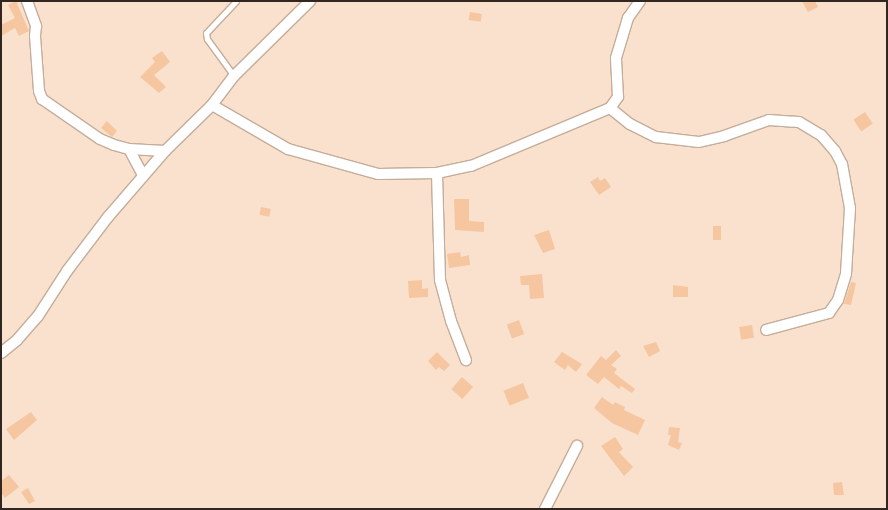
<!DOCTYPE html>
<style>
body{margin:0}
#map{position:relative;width:888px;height:510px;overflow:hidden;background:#fae1cd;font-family:Signika,sans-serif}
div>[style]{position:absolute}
.building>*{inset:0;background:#f5c6a0;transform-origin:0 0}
.roads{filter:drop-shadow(1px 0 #c4ad9a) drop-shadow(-1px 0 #c4ad9a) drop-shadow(0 1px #c4ad9a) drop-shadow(0 -1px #c4ad9a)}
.lane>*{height:5px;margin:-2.5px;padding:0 2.5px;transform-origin:2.5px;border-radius:2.5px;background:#fff}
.street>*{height:10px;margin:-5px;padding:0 5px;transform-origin:5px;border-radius:5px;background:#fff}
span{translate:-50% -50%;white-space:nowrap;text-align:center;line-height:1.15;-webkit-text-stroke:5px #fae1cd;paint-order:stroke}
.frame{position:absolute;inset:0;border:2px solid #312720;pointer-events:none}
</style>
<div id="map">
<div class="building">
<div style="clip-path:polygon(16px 1px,29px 31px,19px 36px,15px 28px,1px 36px,1px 25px,15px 18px,8px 5px)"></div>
<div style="clip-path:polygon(802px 1px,815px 1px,818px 7px,808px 12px)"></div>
<div style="left:470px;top:12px;width:12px;height:8px;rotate:9deg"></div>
<div style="clip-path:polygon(162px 51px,170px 62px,154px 75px,166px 87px,159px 93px,140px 77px,155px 62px,152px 58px)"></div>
<div style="left:865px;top:112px;width:14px;height:14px;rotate:56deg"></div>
<div style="clip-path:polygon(107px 121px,117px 131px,112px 137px,101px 128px)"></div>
<div style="clip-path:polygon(598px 177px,600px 181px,605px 178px,611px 187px,599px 195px,590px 182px)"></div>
<div style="clip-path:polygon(454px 199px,469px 199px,469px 221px,484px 222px,484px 232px,455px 230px)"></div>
<div style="left:261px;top:207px;width:10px;height:8px;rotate:11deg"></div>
<div style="left:713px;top:226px;width:8px;height:14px"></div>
<div style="clip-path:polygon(549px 230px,555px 249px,543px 253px,534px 235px)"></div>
<div style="clip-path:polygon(460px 252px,461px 257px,469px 255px,470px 265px,449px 268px,447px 254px)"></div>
<div style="clip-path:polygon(542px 274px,544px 298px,530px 299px,529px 285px,521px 285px,520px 276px)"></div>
<div style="clip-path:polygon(422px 280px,422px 289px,428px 288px,428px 297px,409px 298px,408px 281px)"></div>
<div style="clip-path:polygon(851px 282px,856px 283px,851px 305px,844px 304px)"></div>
<div style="clip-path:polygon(673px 285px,688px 287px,688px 297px,673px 297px)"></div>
<div style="left:519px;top:320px;width:15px;height:13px;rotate:70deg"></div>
<div style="left:752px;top:325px;width:13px;height:13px;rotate:81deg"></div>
<div style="clip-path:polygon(656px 342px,660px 351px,649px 357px,643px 346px)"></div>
<div style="clip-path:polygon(616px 350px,621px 356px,611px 365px,617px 369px,614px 373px,635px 389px,632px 393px,621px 386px,619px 389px,604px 377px,598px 384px,586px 375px,601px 356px,606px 360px)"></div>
<div style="clip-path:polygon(437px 352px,450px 365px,444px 371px,439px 367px,436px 370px,428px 361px)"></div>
<div style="clip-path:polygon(562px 352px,582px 364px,576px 372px,568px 365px,565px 370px,554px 362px)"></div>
<div style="left:462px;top:377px;width:15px;height:16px;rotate:42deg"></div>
<div style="left:523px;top:383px;width:16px;height:21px;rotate:68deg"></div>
<div style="clip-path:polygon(602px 397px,613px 405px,615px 402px,625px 407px,624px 410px,645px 420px,638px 435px,612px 423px,594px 408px)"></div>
<div style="clip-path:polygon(31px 412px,37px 420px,14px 440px,6px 429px)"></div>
<div style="clip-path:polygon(669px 427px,680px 428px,678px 442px,682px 443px,679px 450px,668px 445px,671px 435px,668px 435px)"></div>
<div style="clip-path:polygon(615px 437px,623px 449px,619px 452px,633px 467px,624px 476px,601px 446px)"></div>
<div style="clip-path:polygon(9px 475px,19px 487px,5px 498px,1px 493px,1px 481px)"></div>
<div style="clip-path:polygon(842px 482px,844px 495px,834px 495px,833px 483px)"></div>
<div style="clip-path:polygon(28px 488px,35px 501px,29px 504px,21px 492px)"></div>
</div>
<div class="roads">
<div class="lane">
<div style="left:234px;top:76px;width:46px;rotate:-126.1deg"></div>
<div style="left:207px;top:39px;width:6px;rotate:-99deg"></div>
<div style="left:206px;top:33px;width:44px;rotate:-46.8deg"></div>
</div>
<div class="street">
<div style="left:27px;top:1px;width:27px;rotate:70deg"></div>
<div style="left:36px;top:26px;width:10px;rotate:96deg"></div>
<div style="left:35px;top:36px;width:55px;rotate:85.8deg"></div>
<div style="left:39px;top:91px;width:9px;rotate:69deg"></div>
<div style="left:42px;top:99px;width:70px;rotate:34.6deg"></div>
<div style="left:100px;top:139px;width:15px;rotate:23deg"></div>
<div style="left:114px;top:145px;width:16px;rotate:15deg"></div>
<div style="left:129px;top:149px;width:36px;rotate:3deg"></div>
<div style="left:212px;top:105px;width:88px;rotate:30.1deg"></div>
<div style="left:288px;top:149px;width:93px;rotate:15.5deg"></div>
<div style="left:378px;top:174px;width:59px;rotate:-1deg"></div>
<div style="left:437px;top:173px;width:35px;rotate:-12deg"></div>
<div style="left:471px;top:166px;width:151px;rotate:-22.6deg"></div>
<div style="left:610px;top:108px;width:26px;rotate:39deg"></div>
<div style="left:630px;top:124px;width:29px;rotate:27deg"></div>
<div style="left:656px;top:137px;width:43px;rotate:6.6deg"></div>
<div style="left:699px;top:142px;width:26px;rotate:-13deg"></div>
<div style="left:724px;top:136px;width:48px;rotate:-19.6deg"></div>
<div style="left:769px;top:120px;width:30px;rotate:4deg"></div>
<div style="left:799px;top:122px;width:26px;rotate:31deg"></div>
<div style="left:821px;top:135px;width:21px;rotate:49deg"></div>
<div style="left:835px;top:151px;width:15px;rotate:62deg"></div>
<div style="left:842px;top:164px;width:45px;rotate:79.7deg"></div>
<div style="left:850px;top:208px;width:66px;rotate:93.5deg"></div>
<div style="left:846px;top:274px;width:27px;rotate:107deg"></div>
<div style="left:838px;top:300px;width:16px;rotate:125deg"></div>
<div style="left:829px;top:313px;width:65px;rotate:164.9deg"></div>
<div style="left:610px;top:108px;width:14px;rotate:-54deg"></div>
<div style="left:618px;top:97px;width:39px;rotate:-93deg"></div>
<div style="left:616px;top:58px;width:42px;rotate:-73.3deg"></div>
<div style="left:628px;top:18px;width:21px;rotate:-55deg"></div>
<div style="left:129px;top:149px;width:30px;rotate:62deg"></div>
<div style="left:437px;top:173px;width:107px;rotate:88.4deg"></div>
<div style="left:440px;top:280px;width:42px;rotate:75deg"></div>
<div style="left:451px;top:321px;width:42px;rotate:69deg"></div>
<div style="left:1px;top:353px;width:21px;rotate:-39deg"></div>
<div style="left:17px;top:340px;width:32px;rotate:-49deg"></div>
<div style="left:38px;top:316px;width:54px;rotate:-57.2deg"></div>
<div style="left:67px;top:271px;width:68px;rotate:-52.8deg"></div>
<div style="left:108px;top:217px;width:87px;rotate:-49.2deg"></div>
<div style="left:165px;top:151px;width:66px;rotate:-44.4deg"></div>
<div style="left:212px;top:105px;width:36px;rotate:-53deg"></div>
<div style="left:234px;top:76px;width:107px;rotate:-44.6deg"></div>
<div style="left:545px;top:509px;width:71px;rotate:-63.1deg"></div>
</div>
</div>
<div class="frame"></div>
</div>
